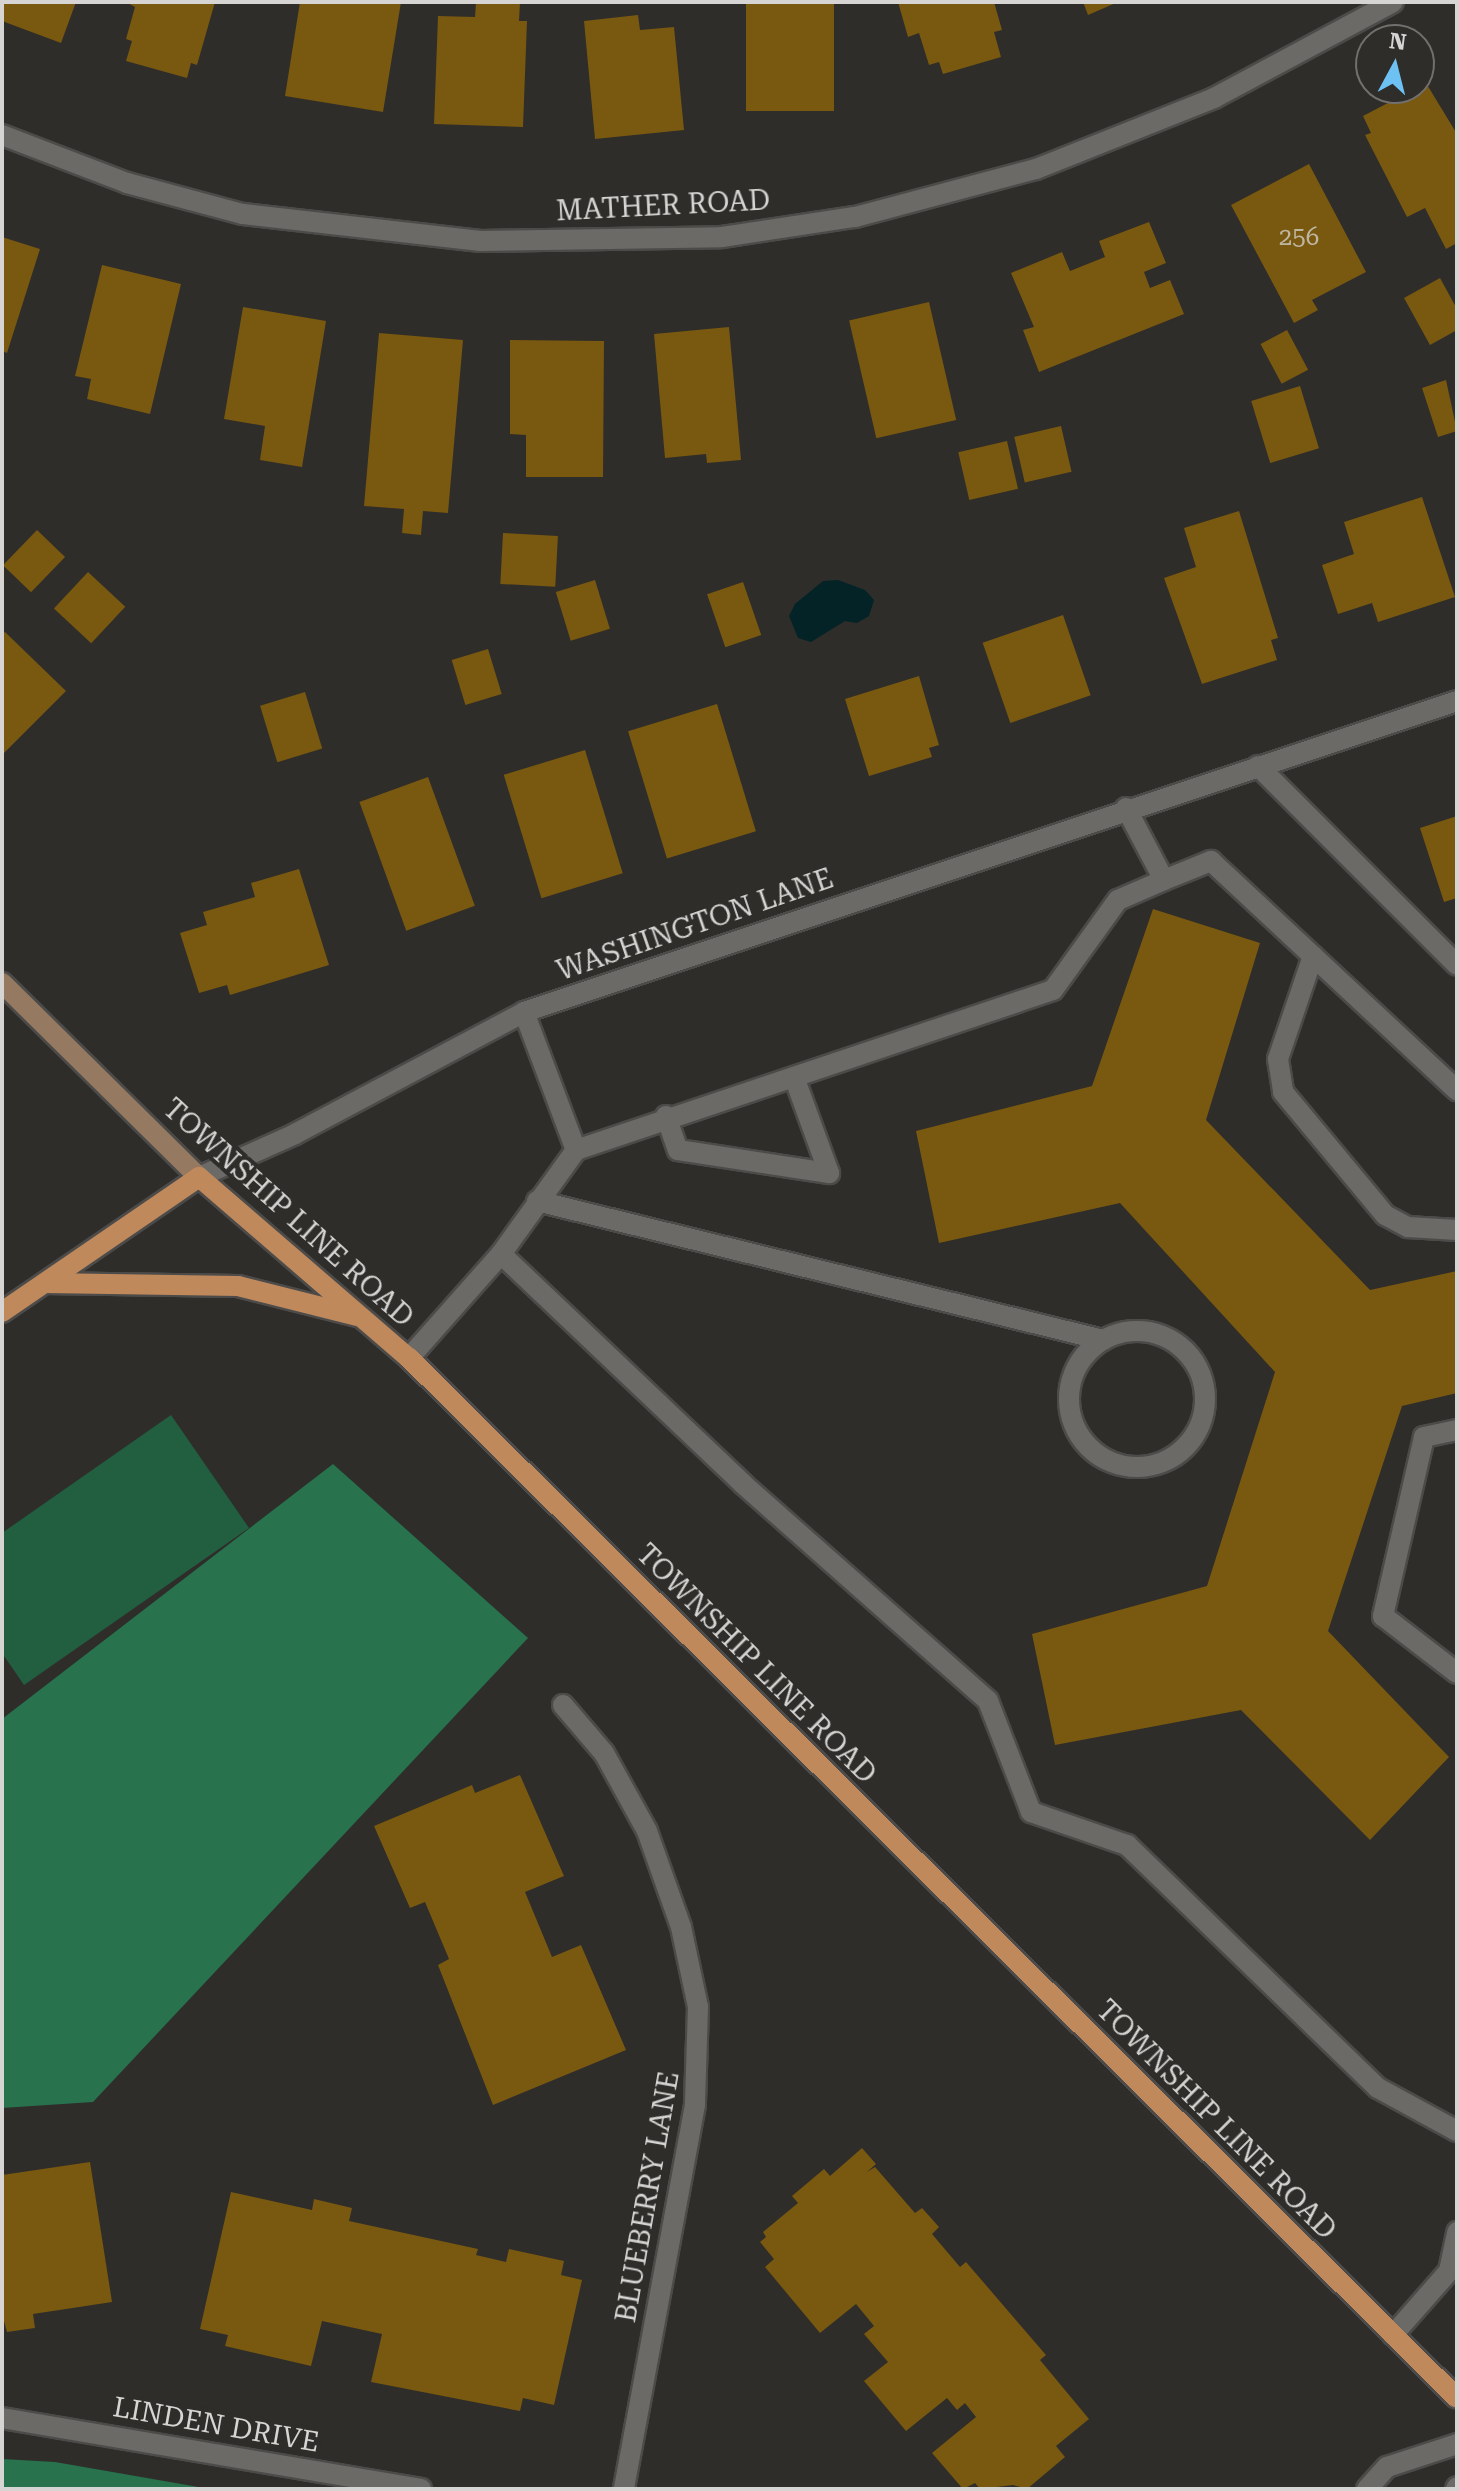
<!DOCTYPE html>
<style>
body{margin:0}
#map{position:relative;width:1459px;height:2491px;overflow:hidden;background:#2e2d2a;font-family:"Roboto Serif",serif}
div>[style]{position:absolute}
.green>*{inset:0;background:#225f40}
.forest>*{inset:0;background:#28724e}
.water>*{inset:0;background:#032326}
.building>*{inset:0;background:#795810;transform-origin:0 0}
.roads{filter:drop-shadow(2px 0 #4c4b49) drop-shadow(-2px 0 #4c4b49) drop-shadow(0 2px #4c4b49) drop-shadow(0 -2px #4c4b49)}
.service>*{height:20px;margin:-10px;padding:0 10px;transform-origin:10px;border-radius:10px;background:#6b6a67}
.service>.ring{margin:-10px;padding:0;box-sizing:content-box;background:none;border:20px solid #6b6a67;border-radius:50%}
.minor>*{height:20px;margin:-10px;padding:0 10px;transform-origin:10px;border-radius:10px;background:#6b6a67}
.tertiary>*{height:20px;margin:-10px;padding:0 10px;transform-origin:10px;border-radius:10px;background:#6b6a67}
.secondary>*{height:20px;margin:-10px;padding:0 10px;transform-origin:10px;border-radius:10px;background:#957961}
.primary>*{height:20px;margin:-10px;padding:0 10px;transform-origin:10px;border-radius:10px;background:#bf895c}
span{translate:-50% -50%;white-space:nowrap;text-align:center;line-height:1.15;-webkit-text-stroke:8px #2e2d2a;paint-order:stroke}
.number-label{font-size:24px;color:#bfb6a2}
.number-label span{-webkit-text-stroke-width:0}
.street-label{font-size:28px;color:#d6d5d3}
.frame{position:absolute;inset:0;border:4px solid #d6d5d3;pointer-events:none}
.north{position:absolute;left:1355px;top:24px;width:80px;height:80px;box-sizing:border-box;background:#2e2d2a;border:2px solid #71706e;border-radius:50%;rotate:7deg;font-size:22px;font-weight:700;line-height:32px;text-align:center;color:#d6d5d3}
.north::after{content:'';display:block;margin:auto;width:28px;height:36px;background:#6ec2f3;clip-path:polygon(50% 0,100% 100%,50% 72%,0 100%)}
</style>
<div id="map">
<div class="green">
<div style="clip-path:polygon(171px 1415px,249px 1528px,24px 1685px,2px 1653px,2px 1533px)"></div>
</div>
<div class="forest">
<div style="clip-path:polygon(333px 1464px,528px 1638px,93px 2102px,2px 2108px,2px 1719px)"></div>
<div style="clip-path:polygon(2px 2459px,55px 2462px,210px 2489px,2px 2489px)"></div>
</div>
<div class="water">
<div style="clip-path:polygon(838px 580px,865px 590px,874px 600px,869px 616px,857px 623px,845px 621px,811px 642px,798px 638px,789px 616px,795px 604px,823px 581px)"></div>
</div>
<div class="building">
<div style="clip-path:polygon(2px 2px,76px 2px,61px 43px,2px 21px)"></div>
<div style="clip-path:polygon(126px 2px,215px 2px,197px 65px,191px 63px,187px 78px,126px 61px,132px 41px,126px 39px,135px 7px)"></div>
<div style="clip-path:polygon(300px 2px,401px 2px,383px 112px,285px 96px)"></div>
<div style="clip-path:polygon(476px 2px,520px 2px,519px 21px,527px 21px,523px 127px,434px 124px,438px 16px,475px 17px)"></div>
<div style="left:746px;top:2px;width:88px;height:109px"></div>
<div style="clip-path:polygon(898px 2px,994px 2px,1002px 30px,994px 32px,1001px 57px,943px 74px,939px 62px,929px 65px,919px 33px,908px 37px)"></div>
<div style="clip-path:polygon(1083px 2px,1118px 2px,1088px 15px)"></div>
<div style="clip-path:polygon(638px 15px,640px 30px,674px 27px,684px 130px,595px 139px,584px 21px)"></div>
<div style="clip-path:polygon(1426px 83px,1457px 134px,1457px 243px,1446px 249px,1425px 208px,1407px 217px,1365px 135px,1371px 133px,1363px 116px)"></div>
<div style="clip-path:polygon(1309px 164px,1366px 272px,1312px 300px,1318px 310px,1294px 323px,1231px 205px)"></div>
<div style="clip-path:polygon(1149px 222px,1166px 263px,1144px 272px,1150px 288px,1170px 280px,1184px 314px,1039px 372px,1023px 330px,1034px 327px,1011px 273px,1062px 252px,1070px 271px,1105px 257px,1099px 241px)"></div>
<div style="clip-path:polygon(2px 237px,40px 249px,7px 353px,2px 351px)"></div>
<div style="clip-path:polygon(102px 265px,181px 284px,150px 414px,87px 399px,91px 379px,75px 376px)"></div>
<div style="clip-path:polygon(1440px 278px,1457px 309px,1457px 330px,1430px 345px,1404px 298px)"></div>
<div style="left:929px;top:302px;width:121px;height:82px;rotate:77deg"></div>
<div style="clip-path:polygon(243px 307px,326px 321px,302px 467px,260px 460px,265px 426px,224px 419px)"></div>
<div style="clip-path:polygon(729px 327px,741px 460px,707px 463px,706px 454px,665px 458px,654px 334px)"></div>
<div style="left:1287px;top:330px;width:45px;height:30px;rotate:62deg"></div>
<div style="clip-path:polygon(379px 333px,463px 340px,448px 513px,423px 511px,421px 535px,402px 533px,404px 509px,364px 506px)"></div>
<div style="clip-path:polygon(510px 340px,604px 341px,603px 477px,526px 477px,526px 435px,510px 434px)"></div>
<div style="clip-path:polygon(1446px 380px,1457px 431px,1438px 437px,1422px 388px)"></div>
<div style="left:1300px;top:386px;width:65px;height:51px;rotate:73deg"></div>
<div style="left:1061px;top:426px;width:47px;height:48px;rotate:77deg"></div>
<div style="left:1007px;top:441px;width:49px;height:50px;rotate:77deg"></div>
<div style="clip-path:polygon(1422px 497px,1455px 597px,1378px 622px,1372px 603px,1338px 614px,1322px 565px,1354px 554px,1344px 522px)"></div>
<div style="clip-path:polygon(1239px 511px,1278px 638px,1271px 640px,1277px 660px,1202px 684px,1164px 578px,1196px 567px,1184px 528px)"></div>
<div style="left:37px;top:530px;width:39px;height:49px;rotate:44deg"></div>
<div style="left:503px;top:533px;width:55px;height:51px;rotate:3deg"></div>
<div style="left:88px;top:572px;width:51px;height:50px;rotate:43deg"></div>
<div style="left:595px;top:580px;width:51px;height:41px;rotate:73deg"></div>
<div style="left:743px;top:582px;width:56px;height:38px;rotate:71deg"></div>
<div style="left:1063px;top:615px;width:85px;height:85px;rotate:71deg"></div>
<div style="clip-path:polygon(5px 632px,66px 691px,2px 755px,2px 634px)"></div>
<div style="left:488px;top:649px;width:47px;height:38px;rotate:73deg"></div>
<div style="clip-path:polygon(919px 676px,939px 745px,929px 748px,932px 757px,869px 776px,845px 699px)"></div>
<div style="left:305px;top:692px;width:59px;height:47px;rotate:73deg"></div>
<div style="left:717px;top:704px;width:133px;height:93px;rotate:73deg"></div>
<div style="left:585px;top:750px;width:129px;height:85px;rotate:73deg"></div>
<div style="left:428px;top:777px;width:137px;height:73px;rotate:70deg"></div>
<div style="clip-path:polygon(1457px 816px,1457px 898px,1444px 902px,1420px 828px)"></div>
<div style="clip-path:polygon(299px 869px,329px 965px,230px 995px,227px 985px,199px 993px,180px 933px,207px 925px,203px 912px,255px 897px,251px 883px)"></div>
<div style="clip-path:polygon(1153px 909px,1260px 943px,1206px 1120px,1370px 1290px,1457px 1271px,1457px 1393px,1402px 1406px,1328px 1631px,1449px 1757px,1370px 1840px,1241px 1710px,1055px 1745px,1032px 1634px,1207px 1586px,1275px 1372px,1120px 1203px,939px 1243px,916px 1131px,1092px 1086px)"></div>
<div style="clip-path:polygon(520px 1775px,564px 1876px,525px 1892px,552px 1957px,581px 1945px,626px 2050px,493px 2105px,438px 1965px,449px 1959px,425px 1902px,410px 1908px,374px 1826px,472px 1785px,475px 1793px)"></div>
<div style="clip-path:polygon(862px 2148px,876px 2164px,867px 2172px,875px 2167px,915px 2213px,922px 2208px,939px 2227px,932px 2234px,960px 2267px,966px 2262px,1046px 2355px,1040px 2360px,1089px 2419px,1056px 2446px,1065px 2457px,1027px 2489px,1013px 2485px,980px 2489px,975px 2483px,963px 2489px,932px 2453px,976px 2417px,965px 2403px,957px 2410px,947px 2398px,906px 2431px,864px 2381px,888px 2362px,864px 2334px,874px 2326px,856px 2304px,820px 2333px,765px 2267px,774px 2259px,760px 2242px,766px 2237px,763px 2232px,798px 2203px,792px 2196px,824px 2169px,830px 2176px)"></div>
<div style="clip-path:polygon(90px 2162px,112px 2302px,33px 2314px,35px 2328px,7px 2332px,2px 2314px,2px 2175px)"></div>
<div style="clip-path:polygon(231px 2192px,312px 2210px,314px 2199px,352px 2208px,349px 2221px,478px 2249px,476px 2255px,506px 2262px,509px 2249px,564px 2261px,561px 2275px,582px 2280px,554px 2405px,523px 2398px,520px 2411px,371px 2382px,382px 2334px,322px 2321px,311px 2366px,225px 2346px,228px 2335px,200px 2329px)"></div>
</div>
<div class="roads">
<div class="service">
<div style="left:1258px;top:766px;width:281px;rotate:45deg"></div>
<div style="left:1126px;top:808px;width:81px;rotate:62.2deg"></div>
<div style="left:1164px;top:880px;width:51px;rotate:-22deg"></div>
<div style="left:1211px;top:861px;width:336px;rotate:43deg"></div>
<div style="left:1313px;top:956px;width:109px;rotate:108.8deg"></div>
<div style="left:1278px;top:1059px;width:33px;rotate:81deg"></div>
<div style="left:1283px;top:1092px;width:160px;rotate:50.3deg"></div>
<div style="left:1385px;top:1215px;width:26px;rotate:28deg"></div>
<div style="left:1408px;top:1227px;width:49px;rotate:3.5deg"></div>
<div style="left:524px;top:1012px;width:147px;rotate:69.4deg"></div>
<div style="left:576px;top:1150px;width:503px;rotate:-18.54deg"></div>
<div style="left:1053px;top:990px;width:111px;rotate:-54.2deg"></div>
<div style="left:1118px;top:900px;width:50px;rotate:-23.5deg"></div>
<div style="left:666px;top:1116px;width:36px;rotate:71deg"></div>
<div style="left:678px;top:1150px;width:153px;rotate:8.7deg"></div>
<div style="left:829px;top:1173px;width:102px;rotate:-110deg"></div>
<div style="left:537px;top:1201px;width:583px;rotate:13.8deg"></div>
<div style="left:501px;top:1254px;width:128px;rotate:-54.2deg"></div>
<div class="ring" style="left:1069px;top:1331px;width:116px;height:116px"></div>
<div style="left:409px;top:1358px;width:139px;rotate:-48.5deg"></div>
<div style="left:501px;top:1254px;width:334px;rotate:43.5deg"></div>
<div style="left:743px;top:1484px;width:327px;rotate:41.5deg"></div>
<div style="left:988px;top:1701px;width:119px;rotate:68.8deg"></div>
<div style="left:1031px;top:1812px;width:102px;rotate:19deg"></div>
<div style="left:1127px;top:1845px;width:349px;rotate:44.1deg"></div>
<div style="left:1378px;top:2088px;width:90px;rotate:28.6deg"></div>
<div style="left:1457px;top:1430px;width:34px;rotate:168deg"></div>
<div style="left:1424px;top:1437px;width:184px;rotate:102.9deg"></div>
<div style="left:1383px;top:1616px;width:93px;rotate:37.6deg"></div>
<div style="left:1393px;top:2335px;width:85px;rotate:-48.8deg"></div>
<div style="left:1449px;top:2271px;width:40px;rotate:-78deg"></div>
</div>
<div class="minor">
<div style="left:2px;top:135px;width:134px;rotate:21deg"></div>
<div style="left:127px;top:183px;width:120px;rotate:15deg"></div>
<div style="left:243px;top:214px;width:239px;rotate:6.5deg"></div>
<div style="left:480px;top:241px;width:242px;rotate:-0.9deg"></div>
<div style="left:722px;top:237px;width:134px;rotate:-8.6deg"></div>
<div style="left:855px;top:217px;width:187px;rotate:-14.9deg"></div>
<div style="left:1036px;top:169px;width:192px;rotate:-21.7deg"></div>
<div style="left:1214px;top:98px;width:203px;rotate:-28.2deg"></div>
<div style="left:563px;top:1705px;width:63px;rotate:49.5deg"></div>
<div style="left:604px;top:1753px;width:89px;rotate:61.1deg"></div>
<div style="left:647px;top:1831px;width:102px;rotate:70.5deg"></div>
<div style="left:681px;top:1927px;width:82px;rotate:78deg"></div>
<div style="left:698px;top:2007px;width:98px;rotate:91.8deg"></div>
<div style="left:695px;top:2105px;width:391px;rotate:100.5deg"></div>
<div style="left:2px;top:2418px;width:425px;rotate:9.6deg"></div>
<div style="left:1367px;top:2489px;width:30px;rotate:-48deg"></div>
<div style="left:1387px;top:2467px;width:74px;rotate:-18.2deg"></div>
<div style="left:1456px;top:2489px;width:2px;rotate:-63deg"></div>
</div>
<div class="tertiary">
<div style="left:199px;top:1177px;width:105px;rotate:-24.1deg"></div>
<div style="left:295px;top:1134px;width:259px;rotate:-28deg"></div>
<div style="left:524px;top:1012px;width:983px;rotate:-18.43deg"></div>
</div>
<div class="secondary">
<div style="left:2px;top:983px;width:276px;rotate:44.6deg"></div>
</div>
<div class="primary">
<div style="left:45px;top:1283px;width:193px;rotate:0.9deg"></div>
<div style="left:238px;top:1286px;width:123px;rotate:14.1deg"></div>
<div style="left:2px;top:1312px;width:239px;rotate:-34.4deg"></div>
<div style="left:199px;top:1177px;width:277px;rotate:40.8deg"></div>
<div style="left:409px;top:1358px;width:1476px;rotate:44.78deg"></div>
</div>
</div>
<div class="number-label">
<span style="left:1299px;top:238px">256</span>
</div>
<div class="street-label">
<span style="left:663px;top:206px;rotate:-3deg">MATHER ROAD</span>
<span style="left:695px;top:925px;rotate:-19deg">WASHINGTON LANE</span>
<span style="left:288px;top:1213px;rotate:42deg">TOWNSHIP LINE ROAD</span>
<span style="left:756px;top:1664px;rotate:45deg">TOWNSHIP LINE ROAD</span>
<span style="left:1216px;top:2120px;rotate:45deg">TOWNSHIP LINE ROAD</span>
<span style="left:648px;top:2197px;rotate:-80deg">BLUEBERRY LANE</span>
<span style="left:216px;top:2425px;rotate:10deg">LINDEN DRIVE</span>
</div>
<div class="frame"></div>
<div class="north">N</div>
</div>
